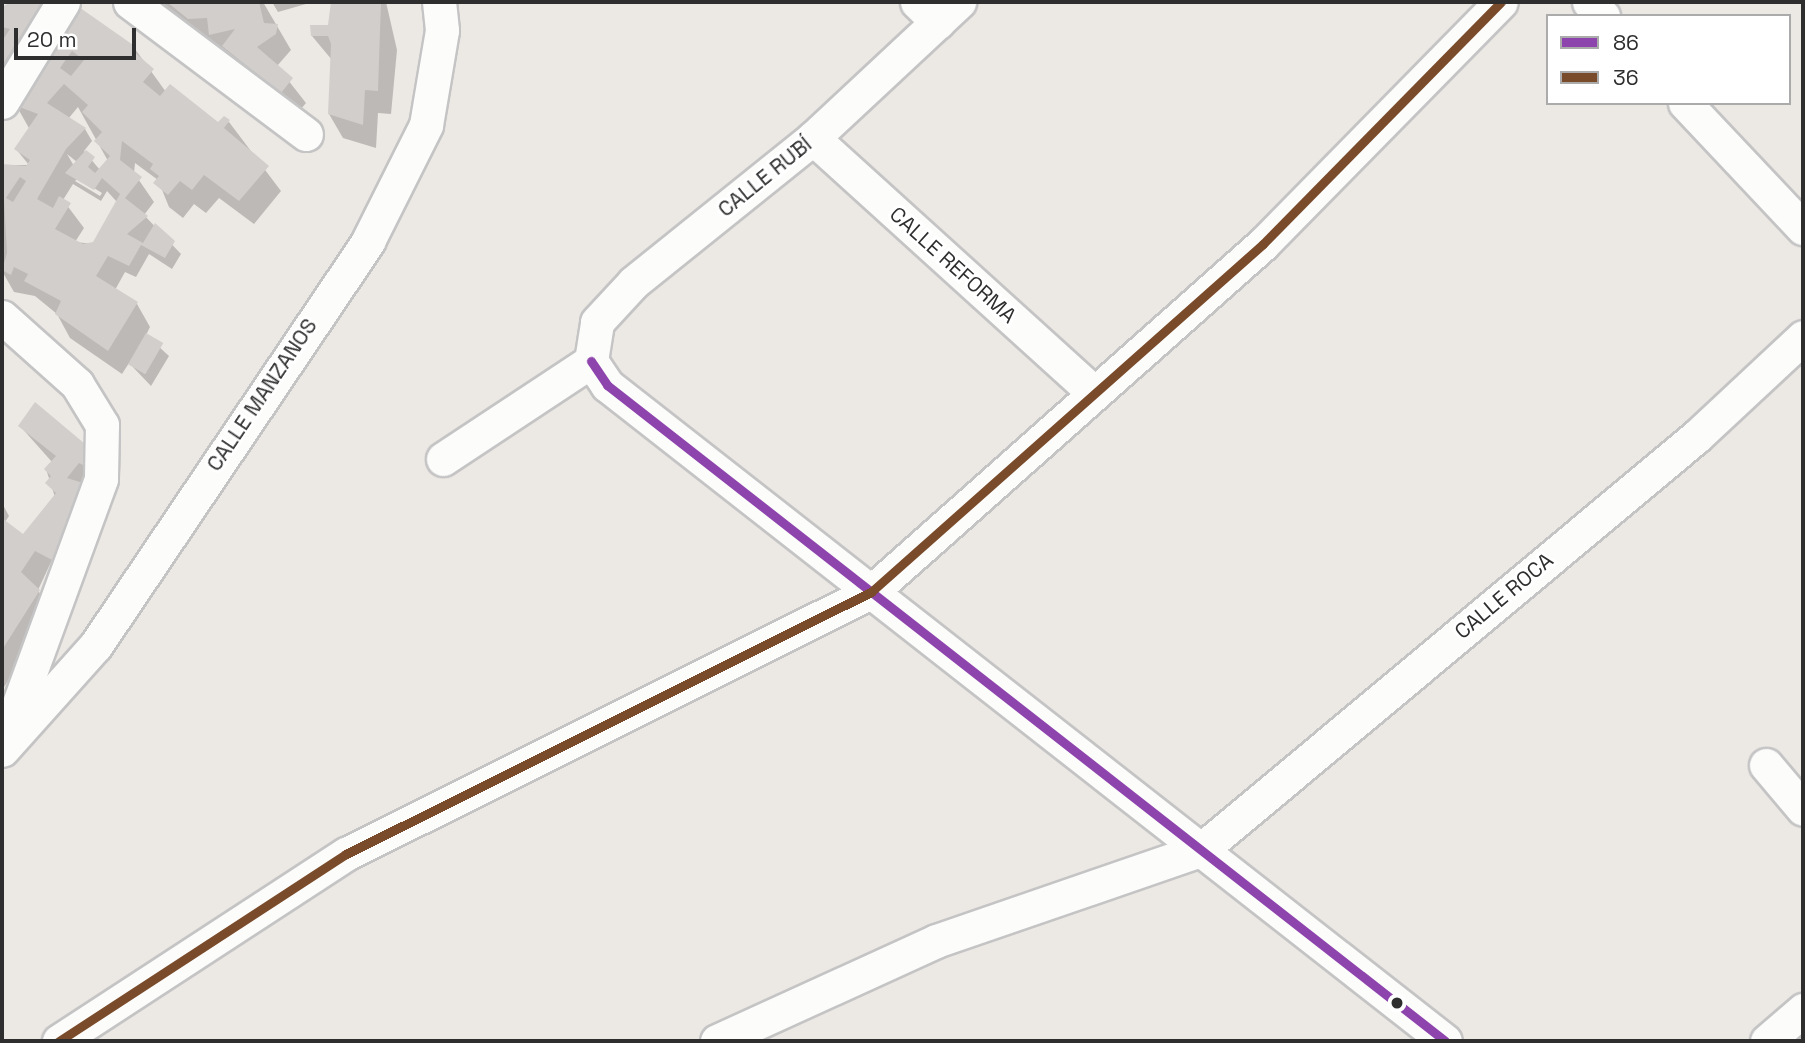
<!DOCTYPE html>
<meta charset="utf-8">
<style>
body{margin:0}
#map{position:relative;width:1805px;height:1043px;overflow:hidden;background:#ece8e4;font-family:"Space Grotesk",sans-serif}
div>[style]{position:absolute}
.shadow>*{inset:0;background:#0003}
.building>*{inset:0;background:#d1cecb;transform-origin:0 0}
.roads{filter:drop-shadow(2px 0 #c5c4c5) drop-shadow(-2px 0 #c5c4c5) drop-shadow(0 2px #c5c4c5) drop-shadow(0 -2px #c5c4c5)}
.street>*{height:33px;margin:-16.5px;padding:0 16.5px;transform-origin:16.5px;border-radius:16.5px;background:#fcfcfb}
.bus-1>*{height:9px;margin:-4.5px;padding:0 4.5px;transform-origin:4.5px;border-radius:4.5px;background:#8e44ad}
.bus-2>*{height:9px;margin:-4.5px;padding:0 4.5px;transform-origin:4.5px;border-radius:4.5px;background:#7a4b2a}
.dots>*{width:19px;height:19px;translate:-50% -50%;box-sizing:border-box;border:4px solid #fff;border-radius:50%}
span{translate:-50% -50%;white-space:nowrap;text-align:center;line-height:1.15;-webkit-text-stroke:6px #fff;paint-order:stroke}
.street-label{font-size:21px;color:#2e2e2e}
.frame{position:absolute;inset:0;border:4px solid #2e2e2e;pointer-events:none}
.legend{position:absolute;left:1546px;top:14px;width:245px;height:91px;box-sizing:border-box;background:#fff;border:2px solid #ababab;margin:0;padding:9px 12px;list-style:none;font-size:21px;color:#2e2e2e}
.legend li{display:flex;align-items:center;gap:14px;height:35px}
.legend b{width:35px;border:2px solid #ababab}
.scale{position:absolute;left:14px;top:28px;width:122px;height:32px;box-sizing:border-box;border:4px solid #2e2e2e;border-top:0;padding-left:9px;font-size:21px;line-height:24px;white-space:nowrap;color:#2e2e2e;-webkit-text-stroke:5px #fff;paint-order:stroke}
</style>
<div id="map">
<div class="shadow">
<div style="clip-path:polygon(13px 2px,60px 2px,2px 110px,2px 9px)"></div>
<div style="clip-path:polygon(162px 2px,263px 2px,291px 50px,277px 66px,306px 103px,295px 116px,224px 59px,214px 42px,203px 42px,170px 15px)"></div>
<div style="clip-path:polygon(272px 2px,313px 2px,278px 12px)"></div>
<div style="clip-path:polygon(333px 2px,386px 2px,397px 50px,391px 114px,378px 113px,376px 148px,343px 138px,329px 114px,332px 60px,312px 36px,330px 27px)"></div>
<div style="clip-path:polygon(evenodd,77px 8px,135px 49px,166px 92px,218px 125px,229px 122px,281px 191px,254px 224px,219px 198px,206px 213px,194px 204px,183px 218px,169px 207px,158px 180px,135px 163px,134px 173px,154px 202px,144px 215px,181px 254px,172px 269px,149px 254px,136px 277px,125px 272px,115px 290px,137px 304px,150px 327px,146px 335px,169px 356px,151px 386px,129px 363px,122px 374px,70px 338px,57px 314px,35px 296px,14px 292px,2px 271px,2px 165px,29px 165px,16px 149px,30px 130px,16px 105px,77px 8px,78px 107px,108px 161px,100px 170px,84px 151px,92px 141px,85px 129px,68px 119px,78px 107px,77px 8px,67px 154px,77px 162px,74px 166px,67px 154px,77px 8px,78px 178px,102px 193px,100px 196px,75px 181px,78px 178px,77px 8px,73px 184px,101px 201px,107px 191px,117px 202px,94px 244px,75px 242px,84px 228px,63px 200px,73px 184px)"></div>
<div style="clip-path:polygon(20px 426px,98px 461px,38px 590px,52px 615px,2px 690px,2px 503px,9px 516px,5px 522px,23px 536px,55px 497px,46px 469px,52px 462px)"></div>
</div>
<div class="building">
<div style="clip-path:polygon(11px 2px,42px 2px,2px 66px,2px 41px,10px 29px,2px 27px,2px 7px)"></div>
<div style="clip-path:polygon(167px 2px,259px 2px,264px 23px,278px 24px,276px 34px,257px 47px,293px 78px,281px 93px,222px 46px,235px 29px,209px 35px,207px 18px,188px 19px)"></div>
<div style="clip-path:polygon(331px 2px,381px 2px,378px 91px,365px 90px,363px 125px,328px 114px,331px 44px,328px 36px,311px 36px,310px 25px,328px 25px)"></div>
<div style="clip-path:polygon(evenodd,76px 5px,136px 47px,133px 51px,154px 69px,143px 82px,160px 96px,170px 84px,218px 122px,224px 116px,230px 120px,224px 128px,269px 166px,239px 201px,204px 175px,192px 190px,180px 181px,168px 195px,153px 183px,159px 176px,150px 169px,153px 164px,122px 141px,120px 160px,142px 177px,125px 198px,148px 216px,127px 234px,143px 243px,155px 223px,175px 241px,165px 258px,141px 245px,129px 266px,108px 256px,96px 276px,138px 302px,108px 351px,55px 314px,61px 301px,24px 281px,28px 274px,14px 267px,11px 275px,2px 270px,7px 253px,2px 164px,26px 166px,30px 160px,14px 149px,38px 114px,14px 105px,76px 5px,72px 51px,84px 60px,71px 76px,60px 68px,72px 51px,76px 5px,64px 84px,88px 105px,82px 112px,102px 132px,94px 141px,110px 156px,95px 173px,88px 167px,95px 157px,86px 150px,65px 173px,94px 190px,102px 178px,120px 194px,93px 242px,83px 244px,55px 229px,71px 203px,59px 196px,53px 208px,37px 199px,66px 149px,86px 128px,47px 103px,64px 84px,76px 5px,20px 177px,26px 181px,13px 202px,6px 198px,20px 177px)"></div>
<div style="left:146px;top:333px;width:20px;height:36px;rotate:30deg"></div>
<div style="clip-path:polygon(35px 402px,91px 449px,87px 467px,79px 463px,67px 478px,83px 483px,54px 561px,35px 551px,21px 572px,40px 590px,2px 650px,2px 518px,23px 534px,56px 493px,45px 483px,51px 476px,44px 469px,56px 456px,18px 426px)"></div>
</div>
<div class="roads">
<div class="street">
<div style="left:130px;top:2px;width:220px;rotate:36.9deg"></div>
<div style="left:917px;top:2px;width:29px;rotate:44deg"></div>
<div style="left:1589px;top:2px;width:20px;rotate:45deg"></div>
<div style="left:2px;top:102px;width:117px;rotate:-58.6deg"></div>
<div style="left:1685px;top:103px;width:172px;rotate:46.7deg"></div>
<div style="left:813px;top:138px;width:378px;rotate:42.2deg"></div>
<div style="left:2px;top:317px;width:101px;rotate:41.8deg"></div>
<div style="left:77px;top:384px;width:48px;rotate:58.6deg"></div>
<div style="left:102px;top:425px;width:54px;rotate:91.1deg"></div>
<div style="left:101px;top:479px;width:270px;rotate:110.1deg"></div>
<div style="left:591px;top:361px;width:29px;rotate:56deg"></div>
<div style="left:607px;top:385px;width:1064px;rotate:38.05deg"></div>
<div style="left:591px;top:361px;width:39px;rotate:-81deg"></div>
<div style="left:597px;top:322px;width:54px;rotate:-47.2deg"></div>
<div style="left:634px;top:282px;width:230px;rotate:-38.8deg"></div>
<div style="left:813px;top:138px;width:200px;rotate:-43deg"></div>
<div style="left:443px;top:459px;width:178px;rotate:-33.5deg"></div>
<div style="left:2px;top:750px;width:141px;rotate:-48.2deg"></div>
<div style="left:96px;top:645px;width:487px;rotate:-56deg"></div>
<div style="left:368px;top:241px;width:130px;rotate:-63.4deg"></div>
<div style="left:426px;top:125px;width:96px;rotate:-80.4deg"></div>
<div style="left:442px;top:30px;width:28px;rotate:-96deg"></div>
<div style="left:1766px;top:765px;width:57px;rotate:49.9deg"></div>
<div style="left:59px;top:1041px;width:343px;rotate:-33.1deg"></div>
<div style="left:346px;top:854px;width:587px;rotate:-26.52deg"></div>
<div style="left:871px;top:592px;width:524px;rotate:-41.6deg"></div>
<div style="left:1263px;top:244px;width:339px;rotate:-45.5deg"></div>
<div style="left:717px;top:1041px;width:241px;rotate:-24.5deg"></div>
<div style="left:936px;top:941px;width:280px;rotate:-19deg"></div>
<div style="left:1201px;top:850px;width:646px;rotate:-39.85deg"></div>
<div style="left:1697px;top:436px;width:145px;rotate:-43deg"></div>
<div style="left:1767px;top:1041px;width:48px;rotate:-40.7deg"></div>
</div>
</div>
<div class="bus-1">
<div style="left:591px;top:361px;width:29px;rotate:56deg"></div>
<div style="left:607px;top:385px;width:1064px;rotate:38.05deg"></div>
</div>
<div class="bus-2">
<div style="left:59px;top:1041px;width:343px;rotate:-33.1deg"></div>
<div style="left:346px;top:854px;width:587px;rotate:-26.52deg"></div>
<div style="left:871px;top:592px;width:524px;rotate:-41.6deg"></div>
<div style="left:1263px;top:244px;width:339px;rotate:-45.5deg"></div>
</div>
<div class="dots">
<div style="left:1397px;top:1003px;background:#2e2e2e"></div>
</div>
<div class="street-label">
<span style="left:765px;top:177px;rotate:-39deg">CALLE RUBÍ</span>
<span style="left:953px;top:265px;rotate:42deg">CALLE REFORMA</span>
<span style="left:262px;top:395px;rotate:-56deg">CALLE MANZANOS</span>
<span style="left:1504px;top:596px;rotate:-40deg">CALLE ROCA</span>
</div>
<div class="frame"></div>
<ul class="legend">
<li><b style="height:9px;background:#8e44ad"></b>86</li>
<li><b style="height:9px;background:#7a4b2a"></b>36</li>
</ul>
<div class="scale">20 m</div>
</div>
